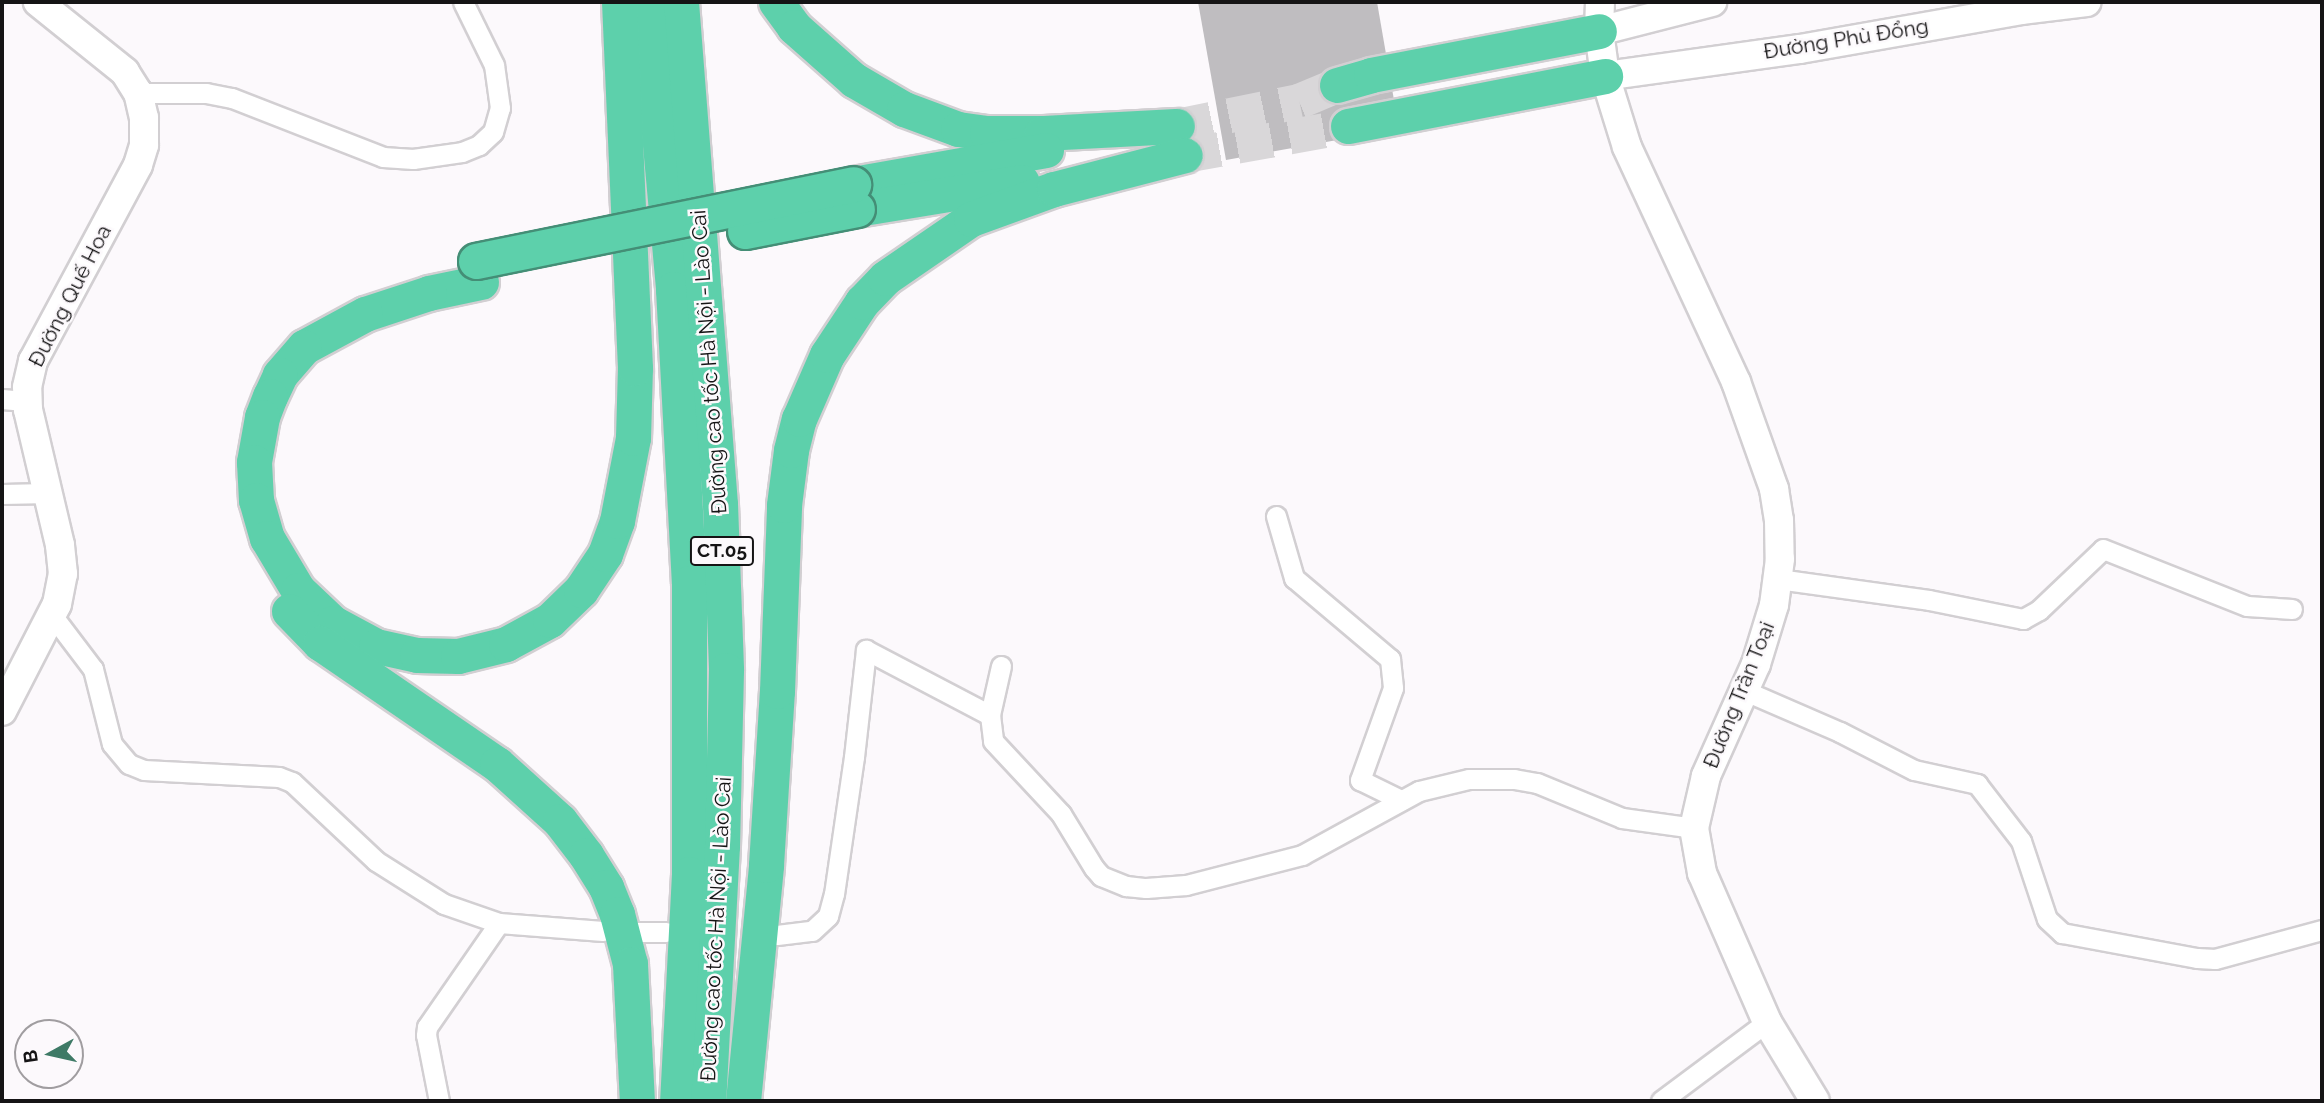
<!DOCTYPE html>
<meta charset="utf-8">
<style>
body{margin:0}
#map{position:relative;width:2324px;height:1103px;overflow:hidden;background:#fcf9fc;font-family:Raleway,sans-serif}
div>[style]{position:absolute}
.building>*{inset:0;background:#bfbdc0}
.highway-tunnel>*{height:35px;margin-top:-17.5px;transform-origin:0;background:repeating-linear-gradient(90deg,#d9d7d9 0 35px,transparent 0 53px)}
.roads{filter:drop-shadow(2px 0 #d2cfd2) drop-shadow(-2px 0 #d2cfd2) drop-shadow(0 2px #d2cfd2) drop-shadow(0 -2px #d2cfd2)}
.street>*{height:19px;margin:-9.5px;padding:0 9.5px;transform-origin:9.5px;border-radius:9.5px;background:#fff}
.secondary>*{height:28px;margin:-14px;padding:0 14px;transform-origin:14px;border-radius:14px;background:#fff}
.highway>*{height:35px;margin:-17.5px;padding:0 17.5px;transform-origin:17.5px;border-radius:17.5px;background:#5dd0ab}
.bridges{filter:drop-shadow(2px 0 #448e76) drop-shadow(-2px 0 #448e76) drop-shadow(0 2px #448e76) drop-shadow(0 -2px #448e76)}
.highway-bridge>*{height:35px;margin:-17.5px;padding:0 17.5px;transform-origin:17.5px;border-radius:17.5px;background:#5dd0ab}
span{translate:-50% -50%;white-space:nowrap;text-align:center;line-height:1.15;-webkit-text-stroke:5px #fcf9fc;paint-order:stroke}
.shield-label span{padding:2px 5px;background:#fcf9fc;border:2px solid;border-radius:5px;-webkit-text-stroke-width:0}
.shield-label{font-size:19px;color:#151415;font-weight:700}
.street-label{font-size:21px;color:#151415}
.frame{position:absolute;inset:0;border:4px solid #151415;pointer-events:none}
.north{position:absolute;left:14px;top:1019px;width:70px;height:70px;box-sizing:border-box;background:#fcf9fc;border:2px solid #a09da0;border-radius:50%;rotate:262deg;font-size:19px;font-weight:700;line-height:28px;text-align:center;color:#151415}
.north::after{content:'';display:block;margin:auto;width:24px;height:32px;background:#3e7a66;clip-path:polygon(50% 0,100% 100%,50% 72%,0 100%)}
</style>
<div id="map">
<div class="building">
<div style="clip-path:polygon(1198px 2px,1377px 2px,1399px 129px,1226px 160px)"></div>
</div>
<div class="highway-tunnel">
<div style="left:1177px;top:126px;width:125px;rotate:-11.6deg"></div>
<div style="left:1299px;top:101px;width:41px;rotate:-22.8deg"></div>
<div style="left:1185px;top:155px;width:166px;rotate:-10.1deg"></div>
</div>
<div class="roads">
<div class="street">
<div style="left:138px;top:93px;width:68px"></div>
<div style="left:206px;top:93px;width:26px;rotate:11deg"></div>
<div style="left:232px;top:98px;width:162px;rotate:21.3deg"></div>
<div style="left:383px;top:157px;width:30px;rotate:4deg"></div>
<div style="left:413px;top:159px;width:49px;rotate:-8.1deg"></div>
<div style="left:462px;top:152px;width:18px;rotate:-22deg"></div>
<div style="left:479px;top:145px;width:19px;rotate:-43deg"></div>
<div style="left:493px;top:132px;width:25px;rotate:-74deg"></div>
<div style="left:500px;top:108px;width:43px;rotate:-97.9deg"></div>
<div style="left:494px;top:65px;width:70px;rotate:-116.2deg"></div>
<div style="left:2px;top:399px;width:25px;rotate:5deg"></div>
<div style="left:2px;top:494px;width:46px;rotate:-1.2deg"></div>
<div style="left:1276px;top:516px;width:65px;rotate:73.8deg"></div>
<div style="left:1294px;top:578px;width:126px;rotate:40.2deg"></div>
<div style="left:1390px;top:659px;width:29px;rotate:84deg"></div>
<div style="left:1393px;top:688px;width:98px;rotate:109.7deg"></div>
<div style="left:1360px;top:780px;width:46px;rotate:26deg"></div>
<div style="left:1778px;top:579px;width:152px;rotate:7.9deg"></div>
<div style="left:1929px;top:600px;width:96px;rotate:11.4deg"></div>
<div style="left:2023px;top:619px;width:18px;rotate:-29deg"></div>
<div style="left:2039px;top:610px;width:88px;rotate:-43.6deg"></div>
<div style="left:2103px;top:549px;width:155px;rotate:21.6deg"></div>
<div style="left:2247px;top:606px;width:45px;rotate:3.8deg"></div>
<div style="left:52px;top:615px;width:68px;rotate:52.8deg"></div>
<div style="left:93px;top:669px;width:77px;rotate:75.8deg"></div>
<div style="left:112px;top:744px;width:26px;rotate:50deg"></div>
<div style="left:129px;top:764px;width:16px;rotate:22deg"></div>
<div style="left:144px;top:770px;width:135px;rotate:3deg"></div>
<div style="left:279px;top:777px;width:14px;rotate:21deg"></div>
<div style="left:292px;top:782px;width:115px;rotate:43.2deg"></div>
<div style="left:376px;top:861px;width:80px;rotate:32.3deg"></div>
<div style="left:444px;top:904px;width:58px;rotate:19.1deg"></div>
<div style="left:499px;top:923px;width:104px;rotate:4.4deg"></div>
<div style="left:1001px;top:666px;width:50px;rotate:102.7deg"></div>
<div style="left:990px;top:715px;width:26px;rotate:83deg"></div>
<div style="left:993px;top:741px;width:100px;rotate:47deg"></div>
<div style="left:1061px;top:814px;width:63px;rotate:58.6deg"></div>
<div style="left:1094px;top:868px;width:11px;rotate:49deg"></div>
<div style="left:1101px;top:876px;width:27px;rotate:22deg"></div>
<div style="left:1126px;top:886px;width:20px;rotate:6deg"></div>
<div style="left:1146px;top:888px;width:40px;rotate:-4.3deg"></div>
<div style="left:1186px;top:885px;width:120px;rotate:-14.5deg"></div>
<div style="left:1302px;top:855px;width:133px;rotate:-28.7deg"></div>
<div style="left:1419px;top:791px;width:51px;rotate:-13.5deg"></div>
<div style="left:1469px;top:779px;width:45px"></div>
<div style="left:1514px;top:779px;width:23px;rotate:10deg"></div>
<div style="left:1537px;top:783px;width:92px;rotate:22.4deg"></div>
<div style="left:1622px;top:818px;width:73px;rotate:7.9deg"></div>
<div style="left:1743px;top:690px;width:106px;rotate:23.4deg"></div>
<div style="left:1840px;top:732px;width:83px;rotate:27.2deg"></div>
<div style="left:1914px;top:770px;width:65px;rotate:12.5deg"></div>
<div style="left:1977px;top:784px;width:72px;rotate:52.3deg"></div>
<div style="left:2021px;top:841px;width:82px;rotate:71.6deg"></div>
<div style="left:2047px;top:919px;width:21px;rotate:43deg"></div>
<div style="left:2062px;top:933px;width:137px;rotate:10.5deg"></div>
<div style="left:2197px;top:958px;width:18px;rotate:3deg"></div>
<div style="left:2215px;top:959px;width:111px;rotate:-15.2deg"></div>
<div style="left:634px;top:932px;width:32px"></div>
<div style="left:777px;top:935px;width:35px;rotate:-7deg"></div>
<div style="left:812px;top:931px;width:22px;rotate:-43deg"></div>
<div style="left:828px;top:916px;width:23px;rotate:-75deg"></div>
<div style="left:834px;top:894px;width:138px;rotate:-81.7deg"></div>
<div style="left:854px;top:757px;width:108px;rotate:-83.6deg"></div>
<div style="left:866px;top:650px;width:140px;rotate:27.7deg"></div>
<div style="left:439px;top:1101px;width:67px;rotate:-101.1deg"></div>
<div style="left:426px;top:1035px;width:8px;rotate:-83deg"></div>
<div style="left:427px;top:1027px;width:126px;rotate:-55.3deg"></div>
<div style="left:1661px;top:1101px;width:132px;rotate:-36.7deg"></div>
</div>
<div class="secondary">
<div style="left:1600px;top:2px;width:29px;rotate:92deg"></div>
<div style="left:1599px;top:31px;width:45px;rotate:82.4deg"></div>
<div style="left:1605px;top:76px;width:74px;rotate:72.8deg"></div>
<div style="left:1627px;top:147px;width:259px;rotate:65.1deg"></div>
<div style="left:1736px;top:382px;width:114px;rotate:70.4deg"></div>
<div style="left:1774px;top:489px;width:31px;rotate:81deg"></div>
<div style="left:1779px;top:520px;width:39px;rotate:89deg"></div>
<div style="left:1780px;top:559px;width:46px;rotate:97.4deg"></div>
<div style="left:1774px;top:605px;width:62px;rotate:107deg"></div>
<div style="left:1756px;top:664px;width:123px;rotate:114.1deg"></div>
<div style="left:1706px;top:776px;width:53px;rotate:103deg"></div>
<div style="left:1694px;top:828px;width:46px;rotate:79.9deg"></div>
<div style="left:1702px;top:873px;width:163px;rotate:66.4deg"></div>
<div style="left:1767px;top:1022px;width:92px;rotate:58.7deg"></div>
<div style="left:1599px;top:31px;width:117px;rotate:-14.4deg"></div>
<div style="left:1605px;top:76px;width:197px;rotate:-7.9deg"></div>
<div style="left:1800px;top:49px;width:224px;rotate:-10deg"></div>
<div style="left:2021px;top:10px;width:66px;rotate:-6.9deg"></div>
<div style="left:2px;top:711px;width:120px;rotate:-62.8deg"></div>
<div style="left:57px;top:604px;width:31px;rotate:-79deg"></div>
<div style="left:63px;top:574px;width:29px;rotate:-96deg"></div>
<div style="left:60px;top:545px;width:139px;rotate:-103.3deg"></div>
<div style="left:28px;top:410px;width:23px;rotate:-92deg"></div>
<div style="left:27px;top:387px;width:27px;rotate:-77deg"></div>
<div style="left:33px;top:361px;width:222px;rotate:-61.8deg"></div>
<div style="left:138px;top:165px;width:21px;rotate:-73deg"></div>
<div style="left:144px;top:145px;width:27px;rotate:-90deg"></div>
<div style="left:144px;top:118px;width:26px;rotate:-103deg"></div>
<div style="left:138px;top:93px;width:25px;rotate:-122deg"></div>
<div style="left:125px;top:72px;width:112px;rotate:-141.2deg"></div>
</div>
<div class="highway">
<div style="left:647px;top:2px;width:288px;rotate:84.8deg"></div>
<div style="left:673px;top:289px;width:294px;rotate:86.9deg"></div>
<div style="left:689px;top:583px;width:291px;rotate:90deg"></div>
<div style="left:689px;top:874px;width:227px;rotate:93deg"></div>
<div style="left:681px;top:2px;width:504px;rotate:85.56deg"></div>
<div style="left:720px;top:504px;width:166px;rotate:87.9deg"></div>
<div style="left:726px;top:670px;width:176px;rotate:91.3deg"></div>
<div style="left:722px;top:846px;width:255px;rotate:93.1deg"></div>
<div style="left:776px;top:2px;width:31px;rotate:54deg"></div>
<div style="left:794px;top:27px;width:80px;rotate:41.5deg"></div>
<div style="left:854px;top:80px;width:58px;rotate:30.1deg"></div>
<div style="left:904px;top:109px;width:58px;rotate:20.3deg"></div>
<div style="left:958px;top:129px;width:29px;rotate:8deg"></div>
<div style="left:987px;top:133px;width:55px"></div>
<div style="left:1042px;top:133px;width:135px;rotate:-3deg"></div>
<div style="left:1337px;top:85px;width:35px;rotate:-16deg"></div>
<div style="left:1371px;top:75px;width:232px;rotate:-10.9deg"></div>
<div style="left:1348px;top:126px;width:262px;rotate:-11deg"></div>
<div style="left:853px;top:184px;width:196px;rotate:-10deg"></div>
<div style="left:857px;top:209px;width:167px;rotate:-9.3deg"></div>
<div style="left:481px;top:282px;width:53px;rotate:168.1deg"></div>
<div style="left:429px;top:293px;width:67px;rotate:161.8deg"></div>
<div style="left:365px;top:314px;width:69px;rotate:151.6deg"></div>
<div style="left:304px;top:347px;width:37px;rotate:131deg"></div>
<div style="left:280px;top:375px;width:23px;rotate:115deg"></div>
<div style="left:270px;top:396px;width:22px;rotate:111deg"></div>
<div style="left:262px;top:417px;width:46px;rotate:100.1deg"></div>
<div style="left:254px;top:462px;width:38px;rotate:87deg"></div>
<div style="left:256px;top:500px;width:40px;rotate:74deg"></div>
<div style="left:267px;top:538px;width:61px;rotate:59.2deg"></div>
<div style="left:298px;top:590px;width:48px;rotate:43.3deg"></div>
<div style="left:333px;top:623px;width:49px;rotate:28.1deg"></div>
<div style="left:376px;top:646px;width:42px;rotate:12.4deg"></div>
<div style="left:417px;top:655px;width:41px;rotate:1.4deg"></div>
<div style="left:458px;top:656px;width:49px;rotate:-14deg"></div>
<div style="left:506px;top:644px;width:50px;rotate:-28.6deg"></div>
<div style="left:550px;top:620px;width:43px;rotate:-44.1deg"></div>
<div style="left:581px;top:590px;width:43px;rotate:-56.3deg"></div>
<div style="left:605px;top:554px;width:35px;rotate:-70deg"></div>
<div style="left:617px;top:521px;width:85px;rotate:-79.1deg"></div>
<div style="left:633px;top:438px;width:70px;rotate:-88.4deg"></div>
<div style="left:635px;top:368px;width:366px;rotate:-92.5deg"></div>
<div style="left:289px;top:611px;width:45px;rotate:45.9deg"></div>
<div style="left:320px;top:643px;width:214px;rotate:34.4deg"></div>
<div style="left:497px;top:764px;width:85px;rotate:42.1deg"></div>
<div style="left:560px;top:821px;width:43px;rotate:52.6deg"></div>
<div style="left:586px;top:855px;width:38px;rotate:58deg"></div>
<div style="left:606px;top:887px;width:29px;rotate:68deg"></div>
<div style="left:617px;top:914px;width:52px;rotate:75.4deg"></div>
<div style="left:630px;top:964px;width:137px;rotate:87.1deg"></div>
<div style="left:743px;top:1101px;width:237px;rotate:-84.4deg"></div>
<div style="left:766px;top:865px;width:174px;rotate:-86.4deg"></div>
<div style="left:777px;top:691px;width:186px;rotate:-87.8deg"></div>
<div style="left:784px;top:505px;width:55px;rotate:-82.7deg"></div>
<div style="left:791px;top:450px;width:32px;rotate:-76deg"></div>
<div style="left:799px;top:419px;width:70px;rotate:-66.4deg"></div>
<div style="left:827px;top:355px;width:64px;rotate:-56.6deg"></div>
<div style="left:862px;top:302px;width:33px;rotate:-46deg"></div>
<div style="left:885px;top:278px;width:104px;rotate:-34.5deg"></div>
<div style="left:971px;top:219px;width:88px;rotate:-19.9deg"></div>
<div style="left:1054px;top:189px;width:135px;rotate:-14.5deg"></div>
</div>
</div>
<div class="bridges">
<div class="highway-bridge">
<div style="left:745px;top:231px;width:114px;rotate:-11.1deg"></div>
<div style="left:476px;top:261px;width:385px;rotate:-11.5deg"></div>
</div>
</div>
<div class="shield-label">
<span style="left:722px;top:551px">CT.05</span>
</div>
<div class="street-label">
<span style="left:1846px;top:39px;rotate:-9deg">Đường Phù Đổng</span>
<span style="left:70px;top:296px;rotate:-63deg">Đường Quế Hoa</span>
<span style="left:709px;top:362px;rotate:-94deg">Đường cao tốc Hà Nội - Lào Cai</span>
<span style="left:1739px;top:695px;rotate:-68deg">Đường Trần Toại</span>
<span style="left:716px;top:929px;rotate:-87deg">Đường cao tốc Hà Nội - Lào Cai</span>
</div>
<div class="frame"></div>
<div class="north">B</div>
</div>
